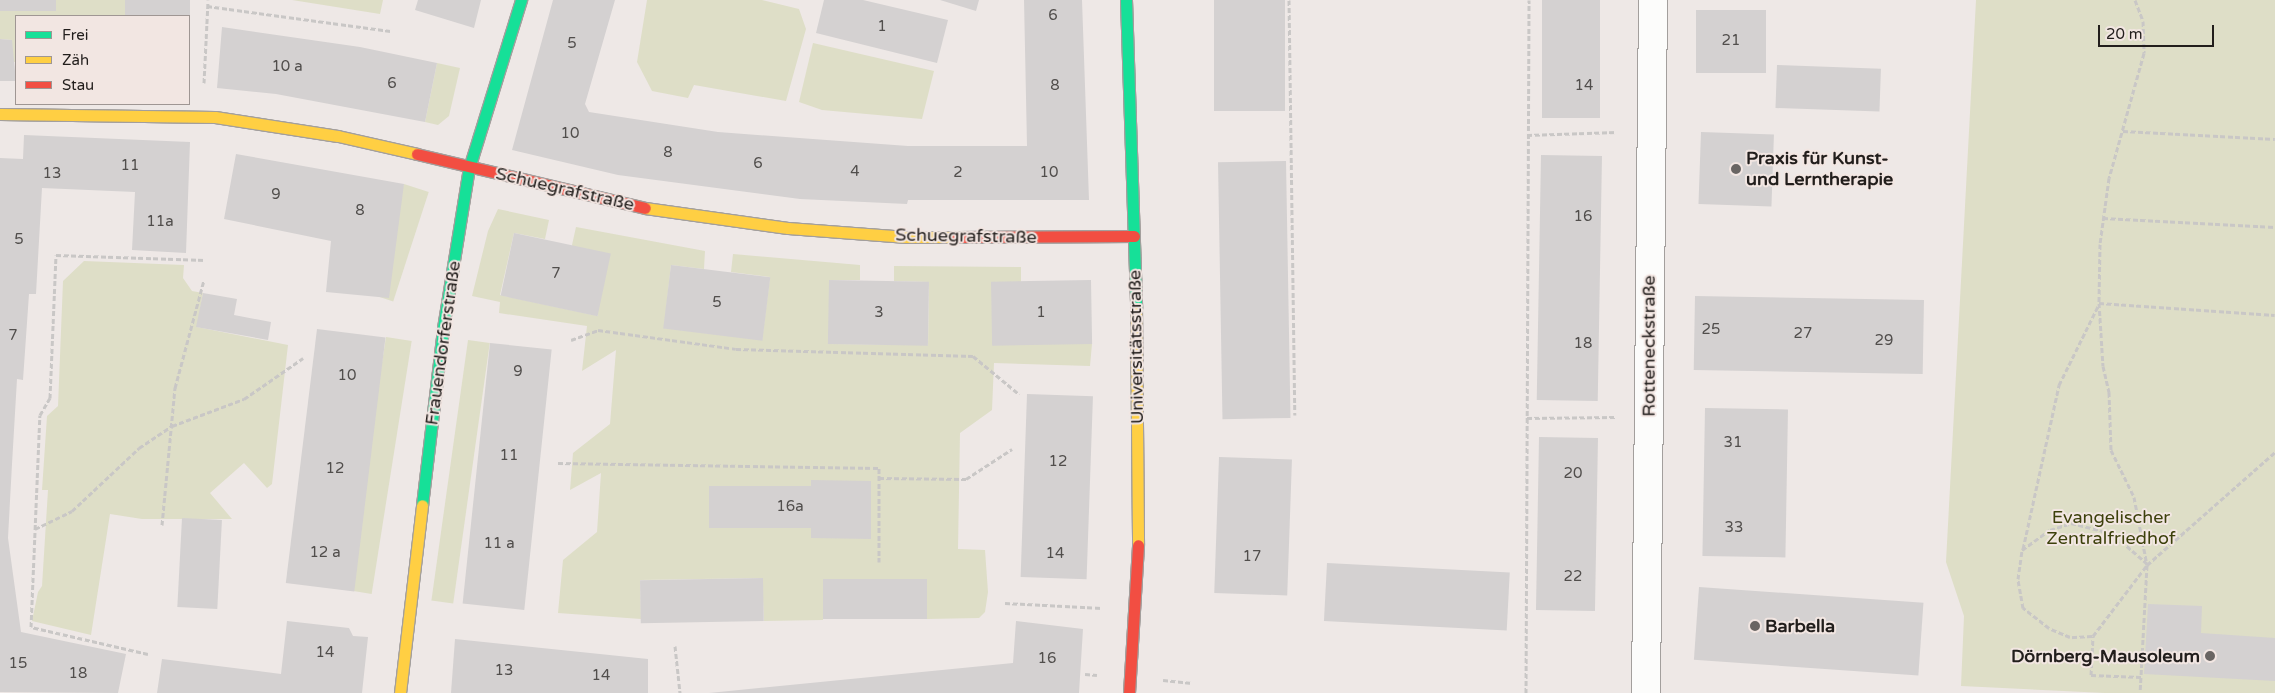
<!DOCTYPE html>
<meta charset="utf-8">
<style>
body{margin:0}
#map{position:relative;width:2275px;height:693px;overflow:hidden;background:#eee8e6;font-family:"Varela Round",sans-serif}
div>[style]{position:absolute}
.green>*{inset:0;background:#dedec7;transform-origin:0 0}
.building>*{inset:0;background:#d4d1d1;transform-origin:0 0}
.path>*{height:3px;margin-top:-1.5px;transform-origin:0;background:repeating-linear-gradient(90deg,#c9c7c6 0 5px,transparent 0 7.5px)}
.roads{filter:drop-shadow(1px 0 #a39f9d) drop-shadow(-1px 0 #a39f9d) drop-shadow(0 1px #a39f9d) drop-shadow(0 -1px #a39f9d)}
.street>*{height:28px;margin:-14px;padding:0 14px;transform-origin:14px;border-radius:14px;background:#fcfcfb}
.fast>*{height:11px;margin:-5.5px;padding:0 5.5px;transform-origin:5.5px;border-radius:5.5px;background:#16e098}
.slow>*{height:11px;margin:-5.5px;padding:0 5.5px;transform-origin:5.5px;border-radius:5.5px;background:#ffcf43}
.jam>*{height:11px;margin:-5.5px;padding:0 5.5px;transform-origin:5.5px;border-radius:5.5px;background:#f24e42}
.dots>*{width:14px;height:14px;translate:-50% -50%;box-sizing:border-box;border:2px solid #f2e6e2;border-radius:50%}
span{translate:-50% -50%;white-space:nowrap;text-align:center;line-height:1.15;-webkit-text-stroke:4px #f2e6e2;paint-order:stroke}
.number-label{font-size:15px;color:#514e4c}
.number-label span{-webkit-text-stroke-width:0}
.poi-label{font-size:18px;color:#221e1c;font-weight:700}
.left{translate:0 -50%;text-align:left}
.right{translate:-100% -50%;text-align:right}
.street-label{font-size:18px;color:#221e1c}
.park-label{font-size:18px;color:#3c400b}
.legend{position:absolute;left:15px;top:15px;width:175px;height:90px;box-sizing:border-box;background:#f2e6e2;border:1px solid #9f9693;margin:0;padding:6px 9px;list-style:none;font-size:15px;color:#221e1c}
.legend li{display:flex;align-items:center;gap:10px;height:25px}
.legend b{width:25px;border:1px solid #9f9693}
.scale{position:absolute;left:2098px;top:25px;width:116px;height:22px;box-sizing:border-box;border:2px solid #221e1c;border-top:0;padding-left:6px;font-size:15px;line-height:18px;white-space:nowrap;color:#221e1c;-webkit-text-stroke:4px #f2e6e2;paint-order:stroke}
</style>
<div id="map">
<div class="green">
<div style="clip-path:polygon(56px 0,125px 0,125px 16px,16px 16px,16px 62px,12px 62px,12px 40px,0 39px,0 11px,56px 11px)"></div>
<div style="clip-path:polygon(292px 0,383px 0,380px 14px)"></div>
<div style="clip-path:polygon(647px 0,762px 0,799px 9px,806px 29px,786px 101px,694px 85px,688px 98px,652px 91px,637px 62px)"></div>
<div style="clip-path:polygon(1976px 0,2275px 0,2275px 693px,2105px 693px,1961px 686px,1964px 616px,1946px 562px)"></div>
<div style="clip-path:polygon(813px 43px,934px 71px,922px 119px,822px 110px,799px 102px)"></div>
<div style="clip-path:polygon(437px 63px,460px 68px,449px 116px,438px 125px,425px 122px)"></div>
<div style="left:404px;top:184px;width:26px;height:115px;rotate:18deg"></div>
<div style="clip-path:polygon(498px 209px,549px 220px,545px 239px,514px 233px,500px 295px,598px 316px,572px 245px,576px 227px,705px 251px,704px 269px,671px 265px,664px 328px,762px 340px,770px 277px,731px 272px,733px 254px,860px 265px,860px 280px,829px 280px,829px 344px,928px 345px,929px 282px,894px 281px,894px 266px,1021px 267px,1021px 282px,1092px 344px,1090px 366px,994px 363px,992px 410px,960px 433px,958px 549px,985px 550px,988px 592px,985px 612px,979px 618px,927px 619px,927px 579px,823px 580px,823px 620px,764px 621px,762px 578px,640px 580px,641px 619px,558px 613px,563px 560px,597px 532px,601px 473px,570px 490px,573px 453px,610px 424px,616px 350px,582px 371px,587px 326px,499px 313px,500px 302px,472px 296px,488px 231px)"></div>
<div style="clip-path:polygon(84px 261px,184px 265px,183px 278px,192px 291px,203px 293px,197px 327px,288px 345px,272px 484px,267px 488px,244px 463px,210px 493px,232px 519px,142px 519px,110px 514px,91px 635px,32px 621px,38px 592px,42px 586px,48px 490px,42px 490px,47px 416px,58px 406px,63px 281px)"></div>
<div style="left:386px;top:337px;width:26px;height:256px;rotate:9deg"></div>
<div style="left:468px;top:340px;width:22px;height:263px;rotate:8deg"></div>
</div>
<div class="building">
<div style="left:0;top:0;width:56px;height:11px"></div>
<div style="left:125px;top:0;width:65px;height:16px"></div>
<div style="clip-path:polygon(418px 0,481px 0,474px 28px,415px 10px)"></div>
<div style="clip-path:polygon(553px 0,615px 0,585px 104px,589px 112px,718px 132px,908px 146px,1027px 146px,1024px 0,1082px 0,1089px 200px,908px 200px,907px 204px,800px 199px,618px 175px,512px 150px)"></div>
<div style="clip-path:polygon(824px 0,863px 0,948px 20px,937px 63px,816px 33px)"></div>
<div style="clip-path:polygon(940px 0,979px 0,976px 11px)"></div>
<div style="left:1214px;top:0;width:71px;height:111px"></div>
<div style="left:1542px;top:0;width:58px;height:118px"></div>
<div style="left:1696px;top:10px;width:70px;height:63px"></div>
<div style="clip-path:polygon(222px 27px,360px 47px,437px 63px,425px 122px,276px 94px,217px 88px)"></div>
<div style="clip-path:polygon(0 39px,12px 40px,16px 81px,0 81px)"></div>
<div style="left:1777px;top:65px;width:104px;height:43px;rotate:2deg"></div>
<div style="left:1701px;top:132px;width:73px;height:72px;rotate:2deg"></div>
<div style="clip-path:polygon(24px 135px,190px 142px,186px 253px,132px 250px,135px 192px,42px 188px,36px 294px,29px 294px,23px 380px,17px 379px,12px 464px,8px 538px,21px 632px,126px 654px,118px 693px,0 692px,0 158px,23px 159px)"></div>
<div style="clip-path:polygon(236px 154px,404px 184px,389px 298px,326px 292px,331px 241px,224px 219px)"></div>
<div style="left:1541px;top:155px;width:61px;height:245px;rotate:1deg"></div>
<div style="left:1286px;top:161px;width:257px;height:68px;rotate:89deg"></div>
<div style="left:514px;top:233px;width:99px;height:64px;rotate:12deg"></div>
<div style="left:671px;top:265px;width:100px;height:64px;rotate:7deg"></div>
<div style="left:829px;top:280px;width:100px;height:64px;rotate:1deg"></div>
<div style="left:1091px;top:280px;width:64px;height:100px;rotate:89deg"></div>
<div style="clip-path:polygon(203px 293px,237px 299px,234px 315px,271px 322px,268px 340px,196px 327px)"></div>
<div style="left:1695px;top:296px;width:229px;height:74px;rotate:1deg"></div>
<div style="left:317px;top:329px;width:69px;height:256px;rotate:7deg"></div>
<div style="left:490px;top:343px;width:62px;height:262px;rotate:6deg"></div>
<div style="left:1027px;top:394px;width:66px;height:183px;rotate:2deg"></div>
<div style="left:1705px;top:408px;width:83px;height:148px;rotate:1deg"></div>
<div style="left:1539px;top:437px;width:59px;height:173px;rotate:1deg"></div>
<div style="left:1219px;top:457px;width:73px;height:136px;rotate:2deg"></div>
<div style="clip-path:polygon(811px 480px,871px 481px,871px 539px,811px 538px,811px 528px,709px 528px,709px 486px,811px 486px)"></div>
<div style="left:182px;top:518px;width:40px;height:89px;rotate:3deg"></div>
<div style="left:1327px;top:563px;width:183px;height:58px;rotate:3deg"></div>
<div style="left:763px;top:578px;width:43px;height:123px;rotate:89deg"></div>
<div style="left:927px;top:579px;width:40px;height:104px;rotate:90deg"></div>
<div style="left:1699px;top:587px;width:225px;height:73px;rotate:4deg"></div>
<div style="clip-path:polygon(2148px 604px,2202px 606px,2201px 633px,2275px 638px,2275px 681px,2144px 674px)"></div>
<div style="clip-path:polygon(287px 621px,349px 628px,353px 636px,368px 637px,362px 693px,157px 693px,162px 659px,281px 674px)"></div>
<div style="clip-path:polygon(1016px 621px,1083px 629px,1079px 693px,709px 693px,1013px 663px)"></div>
<div style="clip-path:polygon(455px 639px,648px 659px,648px 693px,451px 693px)"></div>
</div>
<div class="path">
<div style="left:1289px;top:0;width:415px;rotate:89.2deg"></div>
<div style="left:2135px;top:0;width:22px;rotate:69deg"></div>
<div style="left:2143px;top:21px;width:32px;rotate:88deg"></div>
<div style="left:2144px;top:53px;width:130px;rotate:105.6deg"></div>
<div style="left:2109px;top:178px;width:67px;rotate:97.8deg"></div>
<div style="left:2100px;top:244px;width:59px;rotate:91deg"></div>
<div style="left:2099px;top:303px;width:63px;rotate:86.4deg"></div>
<div style="left:2103px;top:366px;width:27px;rotate:77deg"></div>
<div style="left:2109px;top:392px;width:58px;rotate:88deg"></div>
<div style="left:2111px;top:450px;width:52px;rotate:63.9deg"></div>
<div style="left:2134px;top:497px;width:69px;rotate:79.2deg"></div>
<div style="left:2147px;top:565px;width:128px;rotate:93.1deg"></div>
<div style="left:207px;top:6px;width:185px;rotate:7.8deg"></div>
<div style="left:204px;top:83px;width:83px;rotate:-87.2deg"></div>
<div style="left:2123px;top:131px;width:152px;rotate:3deg"></div>
<div style="left:1527px;top:135px;width:90px;rotate:-1.9deg"></div>
<div style="left:2103px;top:218px;width:172px;rotate:3deg"></div>
<div style="left:2099px;top:303px;width:176px;rotate:3.9deg"></div>
<div style="left:571px;top:340px;width:29px;rotate:-20deg"></div>
<div style="left:598px;top:330px;width:139px;rotate:7.8deg"></div>
<div style="left:736px;top:349px;width:237px;rotate:1.7deg"></div>
<div style="left:973px;top:356px;width:60px;rotate:39.6deg"></div>
<div style="left:1527px;top:418px;width:89px;rotate:-0.6deg"></div>
<div style="left:558px;top:463px;width:321px;rotate:0.9deg"></div>
<div style="left:879px;top:468px;width:94px;rotate:90deg"></div>
<div style="left:879px;top:478px;width:87px;rotate:0.7deg"></div>
<div style="left:966px;top:479px;width:55px;rotate:-33.1deg"></div>
<div style="left:162px;top:525px;width:138px;rotate:-84.6deg"></div>
<div style="left:175px;top:388px;width:112px;rotate:-75deg"></div>
<div style="left:35px;top:529px;width:41px;rotate:-25.9deg"></div>
<div style="left:72px;top:511px;width:92px;rotate:-43.2deg"></div>
<div style="left:139px;top:448px;width:40px;rotate:-34deg"></div>
<div style="left:172px;top:426px;width:77px;rotate:-20.6deg"></div>
<div style="left:244px;top:399px;width:72px;rotate:-34.8deg"></div>
<div style="left:2023px;top:549px;width:168px;rotate:-77.6deg"></div>
<div style="left:2059px;top:385px;width:90px;rotate:-63.7deg"></div>
<div style="left:1005px;top:603px;width:97px;rotate:3deg"></div>
<div style="left:2092px;top:636px;width:22px;rotate:177deg"></div>
<div style="left:2070px;top:637px;width:23px;rotate:-157deg"></div>
<div style="left:2049px;top:628px;width:33px;rotate:-142deg"></div>
<div style="left:2023px;top:608px;width:29px;rotate:-100deg"></div>
<div style="left:2018px;top:579px;width:29px;rotate:-82deg"></div>
<div style="left:2022px;top:550px;width:34px;rotate:-36deg"></div>
<div style="left:2050px;top:530px;width:22px;rotate:-18deg"></div>
<div style="left:2071px;top:523px;width:30px;rotate:14deg"></div>
<div style="left:2100px;top:530px;width:24px;rotate:28deg"></div>
<div style="left:2121px;top:541px;width:35px;rotate:41deg"></div>
<div style="left:675px;top:646px;width:47px;rotate:83.9deg"></div>
<div style="left:148px;top:654px;width:120px;rotate:-167deg"></div>
<div style="left:31px;top:627px;width:212px;rotate:-87.6deg"></div>
<div style="left:40px;top:415px;width:20px;rotate:-60deg"></div>
<div style="left:50px;top:398px;width:143px;rotate:-87.6deg"></div>
<div style="left:56px;top:255px;width:149px;rotate:1.9deg"></div>
<div style="left:1085px;top:674px;width:12px;rotate:5deg"></div>
<div style="left:2141px;top:677px;width:50px;rotate:-177.7deg"></div>
<div style="left:2091px;top:675px;width:39px;rotate:-87deg"></div>
<div style="left:2093px;top:636px;width:89px;rotate:-52.7deg"></div>
<div style="left:2147px;top:565px;width:171px;rotate:-41.4deg"></div>
<div style="left:1163px;top:680px;width:29px;rotate:6deg"></div>
<div style="left:1526px;top:693px;width:693px;rotate:-89.75deg"></div>
</div>
<div class="roads">
<div class="street">
<div style="left:1646px;top:693px;width:693px;rotate:-89.42deg"></div>
</div>
<div class="fast">
<div style="left:1126px;top:0;width:308px;rotate:88.1deg"></div>
<div style="left:422px;top:505px;width:178px;rotate:-83.2deg"></div>
<div style="left:443px;top:328px;width:162px;rotate:-80.8deg"></div>
<div style="left:469px;top:168px;width:176px;rotate:-72.8deg"></div>
</div>
<div class="slow">
<div style="left:0;top:114px;width:215px;rotate:0.8deg"></div>
<div style="left:215px;top:117px;width:124px;rotate:8.8deg"></div>
<div style="left:338px;top:136px;width:81px;rotate:12.8deg"></div>
<div style="left:645px;top:208px;width:144px;rotate:8deg"></div>
<div style="left:788px;top:228px;width:119px;rotate:4.3deg"></div>
<div style="left:907px;top:237px;width:50px"></div>
<div style="left:1136px;top:308px;width:237px;rotate:89.5deg"></div>
<div style="left:400px;top:693px;width:189px;rotate:-83.3deg"></div>
</div>
<div class="jam">
<div style="left:417px;top:154px;width:234px;rotate:13.3deg"></div>
<div style="left:957px;top:237px;width:177px;rotate:-0.3deg"></div>
<div style="left:1129px;top:693px;width:148px;rotate:-86.5deg"></div>
</div>
</div>
<div class="dots">
<div style="left:1736px;top:169px;background:#696563"></div>
<div style="left:1755px;top:626px;background:#696563"></div>
<div style="left:2210px;top:656px;background:#696563"></div>
</div>
<div class="number-label">
<span style="left:1053px;top:16px">6</span>
<span style="left:882px;top:27px">1</span>
<span style="left:1731px;top:41px">21</span>
<span style="left:572px;top:44px">5</span>
<span style="left:287px;top:67px">10 a</span>
<span style="left:392px;top:84px">6</span>
<span style="left:1055px;top:86px">8</span>
<span style="left:1584px;top:86px">14</span>
<span style="left:570px;top:134px">10</span>
<span style="left:668px;top:153px">8</span>
<span style="left:758px;top:164px">6</span>
<span style="left:130px;top:166px">11</span>
<span style="left:855px;top:172px">4</span>
<span style="left:958px;top:173px">2</span>
<span style="left:1049px;top:173px">10</span>
<span style="left:52px;top:174px">13</span>
<span style="left:276px;top:195px">9</span>
<span style="left:360px;top:211px">8</span>
<span style="left:1583px;top:217px">16</span>
<span style="left:160px;top:222px">11a</span>
<span style="left:19px;top:240px">5</span>
<span style="left:556px;top:274px">7</span>
<span style="left:717px;top:303px">5</span>
<span style="left:879px;top:313px">3</span>
<span style="left:1041px;top:313px">1</span>
<span style="left:1711px;top:330px">25</span>
<span style="left:1803px;top:334px">27</span>
<span style="left:13px;top:336px">7</span>
<span style="left:1884px;top:341px">29</span>
<span style="left:1583px;top:344px">18</span>
<span style="left:518px;top:372px">9</span>
<span style="left:347px;top:376px">10</span>
<span style="left:1733px;top:443px">31</span>
<span style="left:509px;top:456px">11</span>
<span style="left:1058px;top:462px">12</span>
<span style="left:335px;top:469px">12</span>
<span style="left:1573px;top:474px">20</span>
<span style="left:790px;top:507px">16a</span>
<span style="left:1734px;top:528px">33</span>
<span style="left:499px;top:544px">11 a</span>
<span style="left:325px;top:553px">12 a</span>
<span style="left:1055px;top:554px">14</span>
<span style="left:1252px;top:557px">17</span>
<span style="left:1573px;top:577px">22</span>
<span style="left:325px;top:653px">14</span>
<span style="left:1047px;top:659px">16</span>
<span style="left:18px;top:664px">15</span>
<span style="left:504px;top:671px">13</span>
<span style="left:78px;top:674px">18</span>
<span style="left:601px;top:676px">14</span>
</div>
<div class="poi-label">
<span class="left" style="left:1746px;top:169px">Praxis für Kunst-<br>und Lerntherapie</span>
<span class="left" style="left:1765px;top:626px">Barbella</span>
<span class="right" style="left:2200px;top:656px">Dörnberg-Mausoleum</span>
</div>
<div class="street-label">
<span style="left:565px;top:189px;rotate:13deg">Schuegrafstraße</span>
<span style="left:966px;top:236px;rotate:1deg">Schuegrafstraße</span>
<span style="left:443px;top:343px;rotate:-82deg">Frauendorferstraße</span>
<span style="left:1649px;top:346px;rotate:-90deg">Rotteneckstraße</span>
<span style="left:1136px;top:347px;rotate:-91deg">Universitätsstraße</span>
</div>
<div class="park-label">
<span style="left:2111px;top:528px">Evangelischer<br>Zentralfriedhof</span>
</div>
<ul class="legend">
<li><b style="height:6px;background:#16e098"></b>Frei</li>
<li><b style="height:6px;background:#ffcf43"></b>Zäh</li>
<li><b style="height:6px;background:#f24e42"></b>Stau</li>
</ul>
<div class="scale">20 m</div>
</div>
